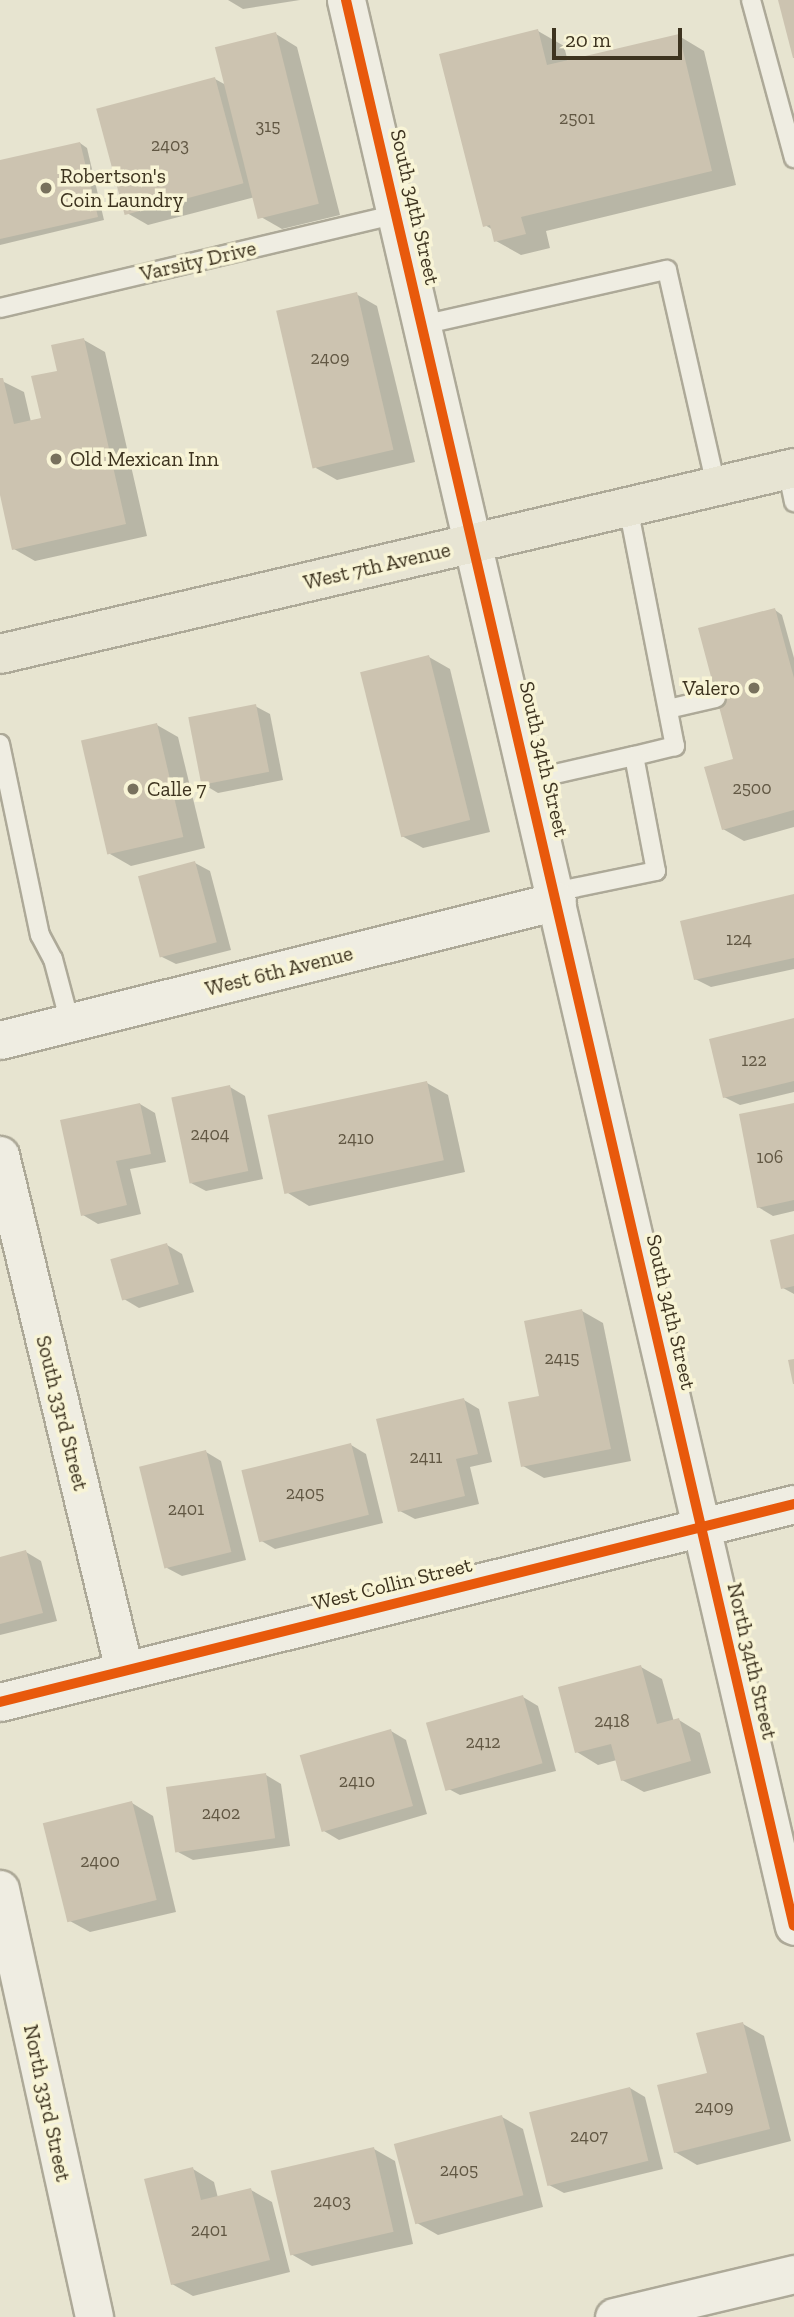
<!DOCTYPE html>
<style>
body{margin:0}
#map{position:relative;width:794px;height:2317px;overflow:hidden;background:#e7e4d0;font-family:"Zilla Slab",serif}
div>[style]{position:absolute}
.shadow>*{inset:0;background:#0003}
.building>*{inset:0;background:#ccc3b0;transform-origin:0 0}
.roads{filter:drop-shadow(2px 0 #ada998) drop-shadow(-2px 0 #ada998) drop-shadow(0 2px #ada998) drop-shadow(0 -2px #ada998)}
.service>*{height:18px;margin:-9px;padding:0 9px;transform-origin:9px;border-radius:9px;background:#efede2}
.minor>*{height:37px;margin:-18.5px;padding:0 18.5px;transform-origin:18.5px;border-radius:18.5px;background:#efede2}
.primary>*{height:38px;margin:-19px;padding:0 19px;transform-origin:19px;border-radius:19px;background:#e7e4d3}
.cycleway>*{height:10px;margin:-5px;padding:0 5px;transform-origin:5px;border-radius:5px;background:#e8590c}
.dots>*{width:19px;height:19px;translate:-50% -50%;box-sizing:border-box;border:4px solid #f8f4d6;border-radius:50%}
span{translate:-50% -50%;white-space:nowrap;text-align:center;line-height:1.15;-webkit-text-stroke:7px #f8f4d6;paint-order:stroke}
.number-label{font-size:18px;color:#615743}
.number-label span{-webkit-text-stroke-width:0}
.poi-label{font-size:21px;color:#3d331f}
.left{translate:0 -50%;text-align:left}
.right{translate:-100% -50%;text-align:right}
.street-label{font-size:21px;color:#3d331f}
.scale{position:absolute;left:552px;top:28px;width:130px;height:32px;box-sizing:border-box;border:4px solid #3d331f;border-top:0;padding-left:9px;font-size:21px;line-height:24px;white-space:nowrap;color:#3d331f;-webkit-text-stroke:5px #f8f4d6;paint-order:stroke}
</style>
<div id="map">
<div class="shadow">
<div style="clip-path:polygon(228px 0,300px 0,243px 9px)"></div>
<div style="clip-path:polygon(538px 31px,564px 46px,568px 62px,679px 36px,704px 51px,736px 185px,546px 231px,550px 248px,521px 255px,496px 241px,493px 230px,485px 225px)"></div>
<div style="clip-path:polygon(276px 34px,297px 47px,340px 215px,282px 229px,261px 217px,255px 197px,148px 225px,127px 213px,215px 79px,226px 85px)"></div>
<div style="clip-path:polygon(80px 143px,87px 148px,104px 220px,0 245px,0 162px)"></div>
<div style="clip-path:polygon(356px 294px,377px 306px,415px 462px,337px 480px,316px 468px)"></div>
<div style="clip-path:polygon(84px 340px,105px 352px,147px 536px,35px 561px,14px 549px,0 487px,0 380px,24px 392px,31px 422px,43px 419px,60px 372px)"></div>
<div style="clip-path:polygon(775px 610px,782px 615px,794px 658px,794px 827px,744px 841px,723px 829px,735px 760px)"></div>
<div style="clip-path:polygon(429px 657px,450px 669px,490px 832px,423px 848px,402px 836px)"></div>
<div style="clip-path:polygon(255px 706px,270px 714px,283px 780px,218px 793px,203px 784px)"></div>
<div style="clip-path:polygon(157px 725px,178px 737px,205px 848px,131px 866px,110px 854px)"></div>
<div style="clip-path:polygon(195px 863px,210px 871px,231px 950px,176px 964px,160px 956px)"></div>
<div style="clip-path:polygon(794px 896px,794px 969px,711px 987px,695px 979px)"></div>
<div style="clip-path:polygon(794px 1020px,794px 1092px,740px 1105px,724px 1097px)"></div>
<div style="clip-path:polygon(427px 1083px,448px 1095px,465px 1172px,309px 1206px,288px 1193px)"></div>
<div style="clip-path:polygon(230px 1087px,245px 1096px,263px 1179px,206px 1191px,191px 1183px)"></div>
<div style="clip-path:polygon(140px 1104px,155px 1113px,166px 1162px,130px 1169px,141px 1214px,98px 1224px,83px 1215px)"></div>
<div style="clip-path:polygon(794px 1105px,794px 1211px,773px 1216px,758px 1207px)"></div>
<div style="clip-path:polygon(794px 1236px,794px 1294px,783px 1288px)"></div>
<div style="clip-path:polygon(167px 1245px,182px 1254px,194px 1292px,139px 1308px,124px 1299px)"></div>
<div style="clip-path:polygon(582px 1311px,603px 1323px,631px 1461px,544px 1478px,523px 1466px)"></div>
<div style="clip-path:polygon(464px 1400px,479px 1409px,492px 1462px,470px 1467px,479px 1504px,415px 1519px,400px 1511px)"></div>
<div style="clip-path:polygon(351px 1445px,366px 1454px,383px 1523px,275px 1549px,260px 1540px)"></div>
<div style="clip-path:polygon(206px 1452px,221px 1461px,246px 1560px,182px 1576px,167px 1568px)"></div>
<div style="clip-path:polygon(26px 1552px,41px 1561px,57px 1621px,0 1635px,0 1559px)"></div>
<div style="clip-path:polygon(641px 1667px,662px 1679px,674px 1722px,679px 1720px,700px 1733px,711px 1773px,644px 1792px,622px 1780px,617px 1760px,598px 1765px,577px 1752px)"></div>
<div style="clip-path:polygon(523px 1697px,538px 1706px,556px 1771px,460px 1795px,445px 1787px)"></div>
<div style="clip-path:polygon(391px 1731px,406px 1740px,427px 1814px,339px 1840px,324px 1831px)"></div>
<div style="clip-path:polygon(266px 1775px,281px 1784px,290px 1846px,193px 1860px,178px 1852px)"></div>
<div style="clip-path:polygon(132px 1803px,153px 1816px,176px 1912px,90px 1932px,68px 1920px)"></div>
<div style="clip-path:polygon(743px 2024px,764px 2036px,791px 2141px,697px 2165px,675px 2152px,709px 2074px)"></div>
<div style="clip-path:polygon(630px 2088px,645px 2097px,663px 2169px,564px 2193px,549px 2185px)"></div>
<div style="clip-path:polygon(502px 2117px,523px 2129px,543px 2207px,438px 2235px,417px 2223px)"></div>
<div style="clip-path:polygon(374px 2149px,395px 2161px,413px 2244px,312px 2266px,291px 2254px)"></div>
<div style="clip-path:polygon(193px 2169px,214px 2182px,218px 2198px,251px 2190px,272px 2202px,290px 2272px,193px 2296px,172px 2284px)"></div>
</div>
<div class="building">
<div style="clip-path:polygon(778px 0,794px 0,794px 58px,793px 58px)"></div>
<div style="clip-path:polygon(538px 29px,547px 65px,679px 34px,712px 171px,521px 217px,526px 234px,494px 242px,490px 225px,483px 227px,439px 54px)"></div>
<div style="left:276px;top:32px;width:177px;height:63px;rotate:76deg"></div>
<div style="left:215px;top:77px;width:110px;height:123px;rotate:75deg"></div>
<div style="clip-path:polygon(80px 142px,98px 217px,0 239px,0 160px)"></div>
<div style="left:357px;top:292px;width:162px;height:83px;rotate:77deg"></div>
<div style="clip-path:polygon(84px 338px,126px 524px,12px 550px,0 495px,0 378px,3px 378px,14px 424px,41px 418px,31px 376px,57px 371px,51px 345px)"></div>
<div style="clip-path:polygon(775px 608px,794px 678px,794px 810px,722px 830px,704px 767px,733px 759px,698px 628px)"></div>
<div style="left:429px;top:655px;width:170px;height:71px;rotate:76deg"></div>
<div style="left:256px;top:704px;width:69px;height:69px;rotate:79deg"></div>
<div style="left:157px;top:723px;width:117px;height:78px;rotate:77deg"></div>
<div style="left:195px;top:861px;width:84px;height:59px;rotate:75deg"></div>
<div style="clip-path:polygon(794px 894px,794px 958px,694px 980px,680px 921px)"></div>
<div style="clip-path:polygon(794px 1018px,794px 1081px,723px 1098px,709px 1039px)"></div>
<div style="left:427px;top:1081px;width:81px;height:163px;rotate:78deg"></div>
<div style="left:230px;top:1085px;width:88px;height:60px;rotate:78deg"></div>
<div style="clip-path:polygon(140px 1103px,151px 1154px,116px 1161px,127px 1205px,81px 1216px,60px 1120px)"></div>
<div style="clip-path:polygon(794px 1103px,794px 1200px,757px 1208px,739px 1114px)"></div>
<div style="clip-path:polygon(794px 1234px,794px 1286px,781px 1289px,770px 1240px)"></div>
<div style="left:167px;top:1243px;width:43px;height:59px;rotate:74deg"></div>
<div style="clip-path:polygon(582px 1309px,611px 1449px,521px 1467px,508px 1402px,539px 1396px,524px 1321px)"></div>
<div style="clip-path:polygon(794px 1359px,794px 1384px,793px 1384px,788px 1360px)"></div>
<div style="clip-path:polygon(464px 1398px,478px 1454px,456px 1459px,465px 1496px,398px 1512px,376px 1419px)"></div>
<div style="left:351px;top:1443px;width:74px;height:113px;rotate:76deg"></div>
<div style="left:206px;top:1450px;width:105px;height:69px;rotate:76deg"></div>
<div style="clip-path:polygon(26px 1550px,43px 1613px,0 1624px,0 1557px)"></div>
<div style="clip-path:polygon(641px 1665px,657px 1724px,679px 1718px,691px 1761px,621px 1781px,611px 1744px,575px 1753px,558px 1687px)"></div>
<div style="left:523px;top:1695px;width:71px;height:101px;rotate:74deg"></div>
<div style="left:391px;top:1729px;width:80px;height:95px;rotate:74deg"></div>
<div style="left:266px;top:1773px;width:66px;height:101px;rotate:82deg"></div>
<div style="left:132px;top:1801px;width:102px;height:92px;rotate:76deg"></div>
<div style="clip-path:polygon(743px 2022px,770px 2129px,674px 2153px,657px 2085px,707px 2073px,696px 2033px)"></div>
<div style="left:630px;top:2087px;width:76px;height:104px;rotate:76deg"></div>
<div style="left:502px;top:2115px;width:83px;height:112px;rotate:75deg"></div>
<div style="left:374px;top:2147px;width:87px;height:106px;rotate:77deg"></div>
<div style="clip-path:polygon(193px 2167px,201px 2200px,251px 2188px,270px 2260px,171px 2285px,144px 2179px)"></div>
</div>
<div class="roads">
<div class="service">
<div style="left:751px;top:0;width:164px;rotate:74.8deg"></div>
<div style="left:0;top:308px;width:408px;rotate:-13.3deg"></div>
<div style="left:422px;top:325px;width:251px;rotate:-12.7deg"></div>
<div style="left:667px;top:270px;width:221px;rotate:77.2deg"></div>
<div style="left:787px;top:469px;width:34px;rotate:78deg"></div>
<div style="left:628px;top:507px;width:244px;rotate:78.9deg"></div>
<div style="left:675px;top:746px;width:42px;rotate:166.3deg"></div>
<div style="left:668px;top:709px;width:49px;rotate:-12.9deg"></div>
<div style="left:0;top:744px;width:195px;rotate:78.2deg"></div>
<div style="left:40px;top:935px;width:27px;rotate:62deg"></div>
<div style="left:53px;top:959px;width:66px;rotate:75.1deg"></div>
<div style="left:529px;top:780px;width:108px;rotate:-12.9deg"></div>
<div style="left:634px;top:756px;width:117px;rotate:79.2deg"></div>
<div style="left:656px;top:871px;width:103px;rotate:168.3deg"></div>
</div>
<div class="minor">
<div style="left:346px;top:0;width:1977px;rotate:76.91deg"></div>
<div style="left:0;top:1040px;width:574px;rotate:-14.01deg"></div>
<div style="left:0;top:1155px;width:530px;rotate:76.46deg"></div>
<div style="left:0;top:1702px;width:818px;rotate:-14deg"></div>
<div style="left:0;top:1889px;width:438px;rotate:77.6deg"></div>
<div style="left:614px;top:2317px;width:185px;rotate:-13.4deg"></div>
</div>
<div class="primary">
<div style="left:0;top:654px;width:815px;rotate:-13.18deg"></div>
</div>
</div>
<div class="cycleway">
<div style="left:346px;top:0;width:1977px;rotate:76.91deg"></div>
<div style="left:0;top:1702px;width:818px;rotate:-14deg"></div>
</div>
<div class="dots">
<div style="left:46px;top:188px;background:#78715d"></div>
<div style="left:56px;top:459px;background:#78715d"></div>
<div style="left:754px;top:688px;background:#78715d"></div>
<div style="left:133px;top:789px;background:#78715d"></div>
</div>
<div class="number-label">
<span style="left:577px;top:118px">2501</span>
<span style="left:268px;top:126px">315</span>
<span style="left:170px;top:145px">2403</span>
<span style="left:330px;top:358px">2409</span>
<span style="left:752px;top:788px">2500</span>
<span style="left:739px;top:939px">124</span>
<span style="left:754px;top:1060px">122</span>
<span style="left:210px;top:1134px">2404</span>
<span style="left:356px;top:1138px">2410</span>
<span style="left:770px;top:1157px">106</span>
<span style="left:562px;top:1358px">2415</span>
<span style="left:426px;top:1457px">2411</span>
<span style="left:305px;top:1493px">2405</span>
<span style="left:186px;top:1509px">2401</span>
<span style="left:612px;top:1721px">2418</span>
<span style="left:483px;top:1742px">2412</span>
<span style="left:357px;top:1781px">2410</span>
<span style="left:221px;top:1813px">2402</span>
<span style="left:100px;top:1861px">2400</span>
<span style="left:714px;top:2107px">2409</span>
<span style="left:589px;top:2136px">2407</span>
<span style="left:459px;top:2170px">2405</span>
<span style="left:332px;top:2201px">2403</span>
<span style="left:209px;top:2230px">2401</span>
</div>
<div class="poi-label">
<span class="left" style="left:60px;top:188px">Robertson's<br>Coin Laundry</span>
<span class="left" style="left:70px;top:459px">Old Mexican Inn</span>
<span class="right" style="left:740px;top:688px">Valero</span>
<span class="left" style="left:147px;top:789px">Calle 7</span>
</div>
<div class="street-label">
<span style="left:415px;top:207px;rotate:77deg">South 34th Street</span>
<span style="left:198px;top:261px;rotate:-13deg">Varsity Drive</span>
<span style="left:377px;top:566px;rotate:-13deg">West 7th Avenue</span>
<span style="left:544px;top:759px;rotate:77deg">South 34th Street</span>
<span style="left:279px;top:971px;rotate:-14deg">West 6th Avenue</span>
<span style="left:671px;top:1312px;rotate:77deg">South 34th Street</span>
<span style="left:62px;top:1413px;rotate:76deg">South 33rd Street</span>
<span style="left:392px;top:1584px;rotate:-14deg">West Collin Street</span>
<span style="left:752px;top:1661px;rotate:77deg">North 34th Street</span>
<span style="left:47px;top:2103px;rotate:78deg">North 33rd Street</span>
</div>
<div class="scale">20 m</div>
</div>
